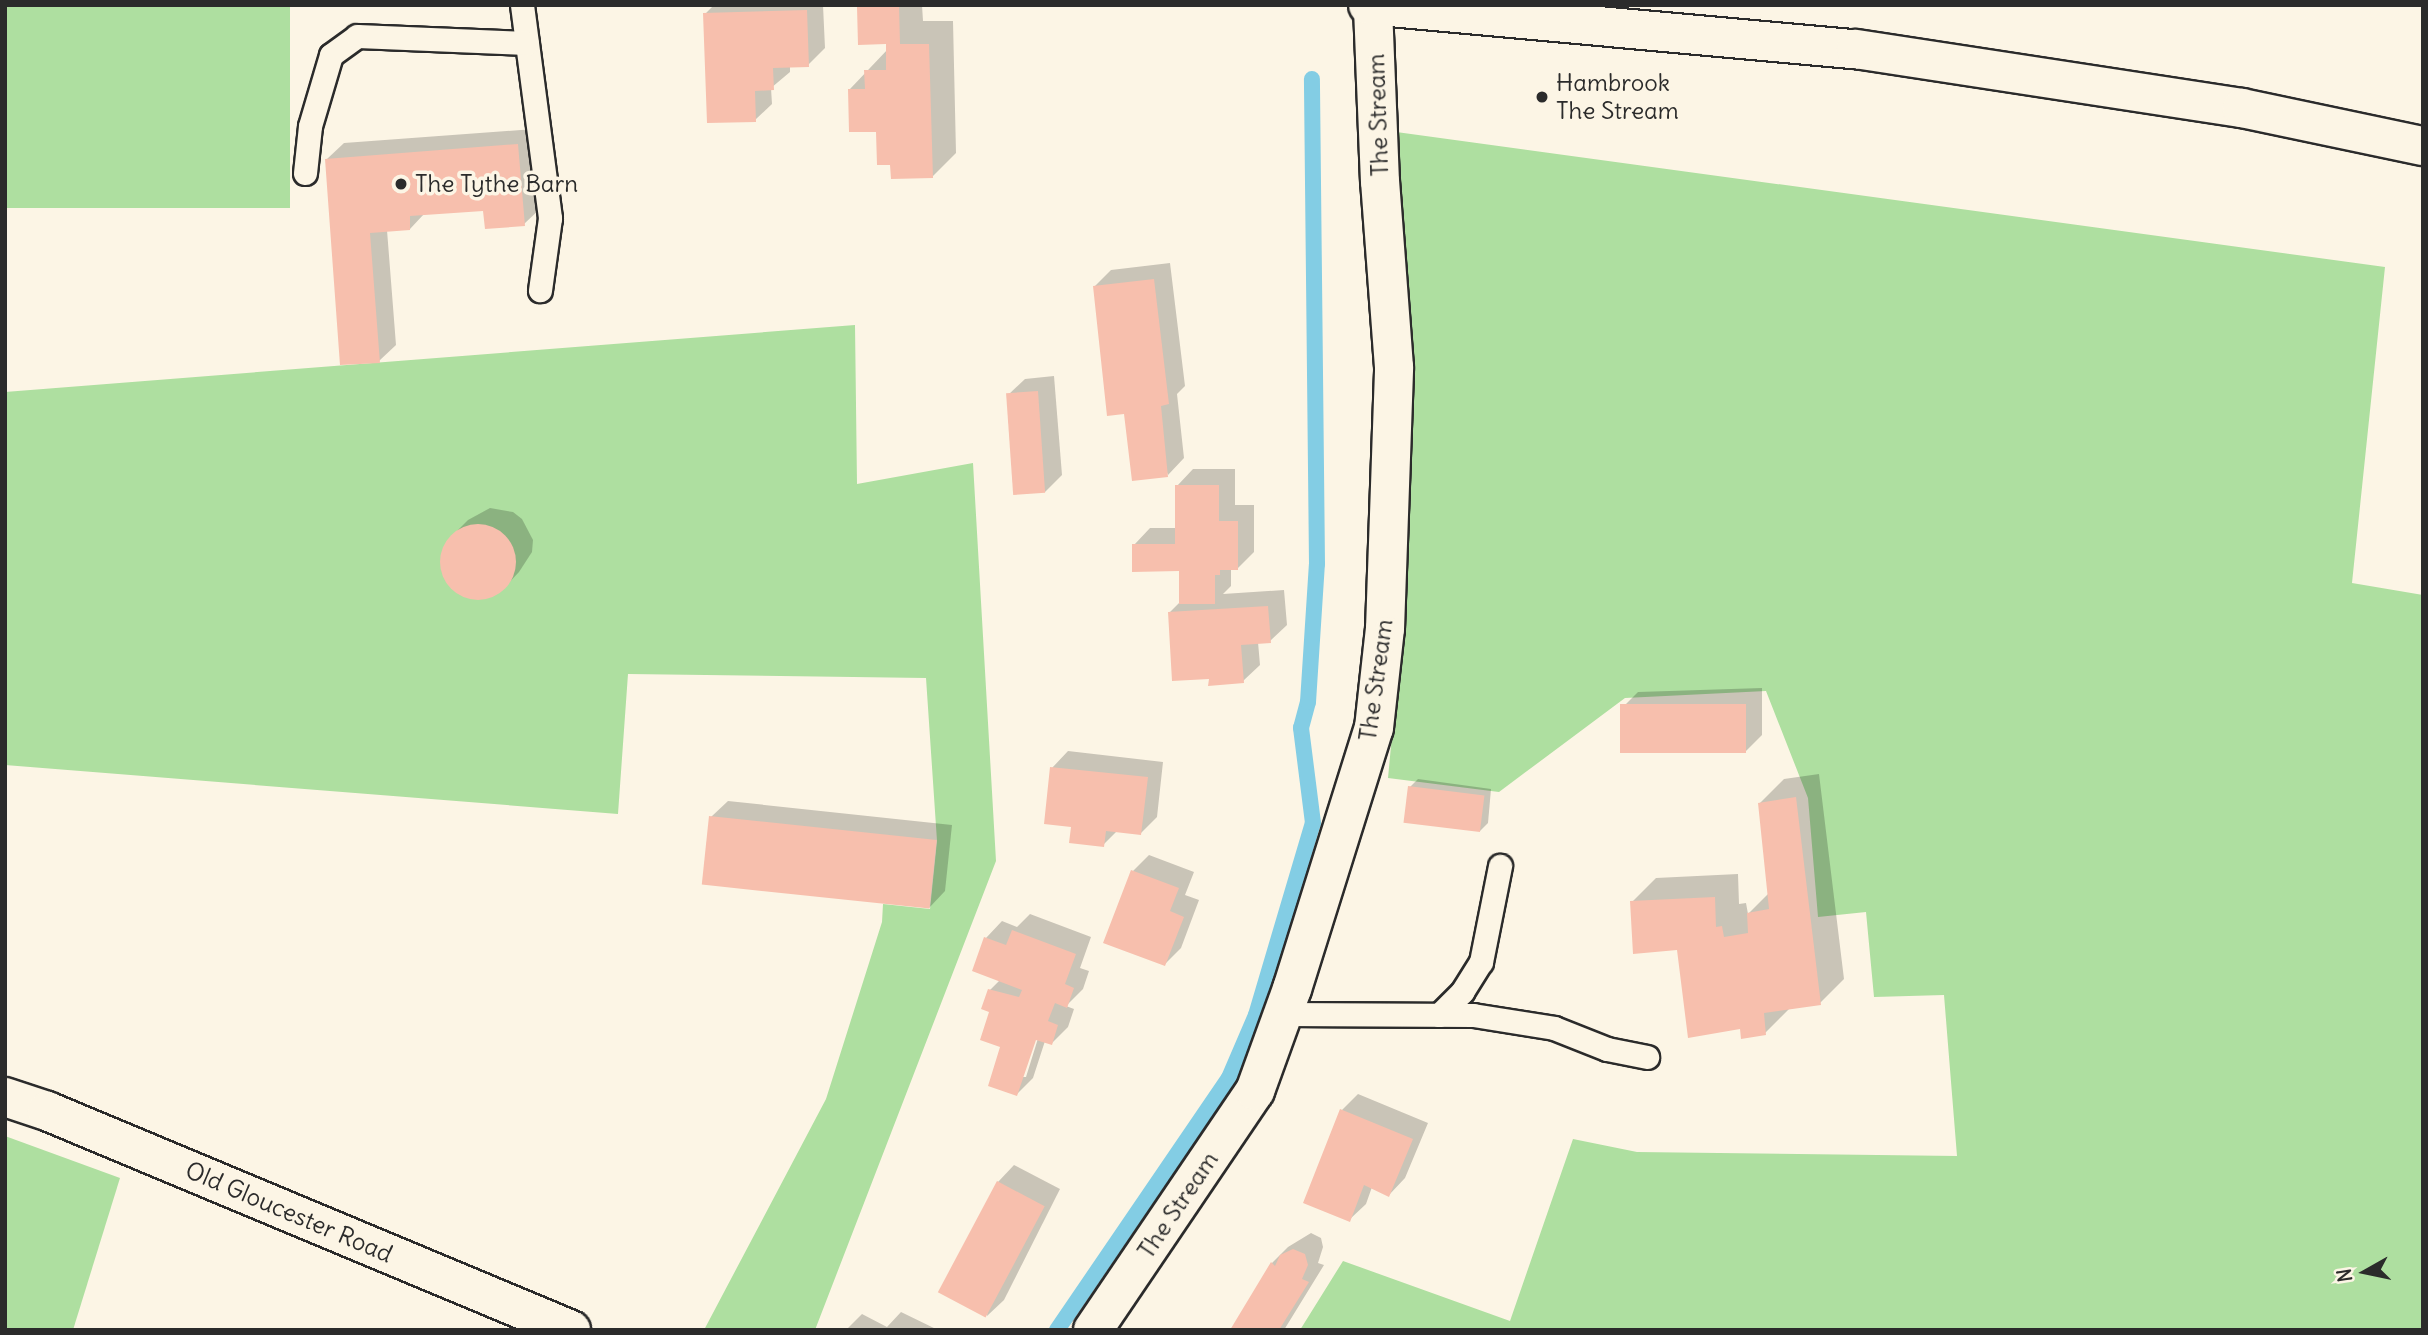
<!DOCTYPE html>
<style>
body{margin:0}
#map{position:relative;width:2428px;height:1335px;overflow:hidden;background:#fcf5e5;font-family:Delius,sans-serif}
div>[style]{position:absolute}
.green>*{inset:0;background:#aedfa0;transform-origin:0 0}
.shadow>*{inset:0;background:#0003}
.stream>*{height:16px;margin:-8px;padding:0 8px;transform-origin:8px;border-radius:8px;background:#83cde4}
.building>*{inset:0;background:#f7bfad;transform-origin:0 0}
.round{border-radius:50%}
.roads{filter:drop-shadow(2px 0 #2b2b2b) drop-shadow(-2px 0 #2b2b2b) drop-shadow(0 2px #2b2b2b) drop-shadow(0 -2px #2b2b2b)}
.lane>*{height:23px;margin:-11.5px;padding:0 11.5px;transform-origin:11.5px;border-radius:11.5px;background:#fcf5e5}
.street>*{height:38px;margin:-19px;padding:0 19px;transform-origin:19px;border-radius:19px;background:#fcf5e5}
.secondary>*{height:38px;margin:-19px;padding:0 19px;transform-origin:19px;border-radius:19px;background:#fcf5e5}
.dots>*{width:19px;height:19px;translate:-50% -50%;box-sizing:border-box;border:4px solid #fcf5e5;border-radius:50%}
span{translate:-50% -50%;white-space:nowrap;text-align:center;line-height:1.15;-webkit-text-stroke:7px #fcf5e5;paint-order:stroke}
.poi-label{font-size:24px;color:#2b2b2b}
.left{translate:0 -50%;text-align:left}
.street-label{font-size:24px;color:#2b2b2b}
.frame{position:absolute;inset:0;border:7px solid #2b2b2b;pointer-events:none}
.north{position:absolute;left:2330px;top:1237px;width:70px;height:70px;-webkit-text-stroke:5px #fcf5e5;paint-order:stroke;rotate:261deg;font-size:19px;font-weight:700;line-height:28px;text-align:center;color:#2b2b2b}
.north::after{content:'';display:block;margin:auto;width:24px;height:32px;background:#2b2b2b;clip-path:polygon(50% 0,100% 100%,50% 72%,0 100%)}
</style>
<div id="map">
<div class="green">
<div style="left:5px;top:5px;width:285px;height:203px"></div>
<div style="clip-path:polygon(1389px 131px,2385px 267px,2352px 583px,2423px 595px,2423px 1330px,1300px 1330px,1343px 1261px,1510px 1321px,1573px 1139px,1637px 1152px,1957px 1156px,1944px 995px,1874px 997px,1866px 912px,1818px 917px,1808px 798px,1766px 691px,1625px 698px,1499px 792px,1388px 778px,1397px 682px)"></div>
<div style="clip-path:polygon(855px 325px,857px 484px,973px 463px,996px 861px,815px 1330px,704px 1330px,826px 1099px,882px 922px,883px 904px,930px 909px,937px 841px,926px 678px,628px 674px,618px 814px,5px 765px,5px 392px)"></div>
<div style="clip-path:polygon(5px 1136px,120px 1178px,73px 1330px,5px 1330px)"></div>
</div>
<div class="shadow">
<div style="clip-path:polygon(714px 5px,823px 5px,825px 48px,808px 65px,790px 66px,790px 72px,771px 88px,772px 104px,755px 120px,705px 14px)"></div>
<div style="clip-path:polygon(861px 5px,922px 5px,923px 21px,953px 21px,956px 153px,932px 177px,892px 163px,877px 130px,850px 89px,888px 49px,888px 43px,859px 7px)"></div>
<div style="clip-path:polygon(534px 129px,541px 208px,524px 224px,485px 209px,424px 214px,410px 229px,387px 230px,396px 345px,379px 361px,327px 159px,344px 143px)"></div>
<div style="clip-path:polygon(1170px 263px,1185px 386px,1177px 394px,1184px 458px,1168px 475px,1095px 286px,1111px 270px)"></div>
<div style="clip-path:polygon(1054px 376px,1062px 475px,1045px 492px,1008px 395px,1025px 379px)"></div>
<div style="clip-path:polygon(1193px 469px,1235px 469px,1235px 505px,1254px 505px,1254px 552px,1237px 569px,1231px 569px,1231px 586px,1223px 594px,1284px 590px,1287px 625px,1270px 641px,1258px 642px,1260px 665px,1243px 681px,1211px 677px,1169px 613px,1181px 601px,1181px 569px,1134px 545px,1150px 528px,1177px 528px,1177px 486px)"></div>
<div style="clip-path:polygon(490px 508px,513px 512px,522px 519px,533px 540px,532px 552px,519px 572px,502px 590px,481px 599px,457px 592px,442px 573px,441px 560px,451px 537px,468px 520px)"></div>
<div style="clip-path:polygon(1762px 688px,1762px 735px,1746px 751px,1622px 708px,1638px 692px)"></div>
<div style="clip-path:polygon(1068px 751px,1163px 762px,1157px 817px,1141px 833px,1117px 831px,1103px 845px,1073px 825px,1052px 768px)"></div>
<div style="clip-path:polygon(1819px 774px,1844px 979px,1820px 1003px,1789px 1009px,1765px 1033px,1741px 1027px,1679px 949px,1632px 902px,1656px 878px,1738px 874px,1739px 904px,1746px 903px,1748px 914px,1769px 893px,1760px 803px,1784px 779px)"></div>
<div style="clip-path:polygon(1418px 779px,1491px 789px,1488px 823px,1480px 831px,1410px 787px)"></div>
<div style="clip-path:polygon(728px 801px,952px 825px,945px 891px,929px 908px,711px 817px)"></div>
<div style="clip-path:polygon(1149px 855px,1194px 872px,1185px 895px,1199px 900px,1181px 948px,1165px 964px,1133px 871px)"></div>
<div style="clip-path:polygon(evenodd,1030px 914px,1091px 937px,1080px 968px,1089px 971px,1083px 989px,1066px 1006px,1074px 1009px,1068px 1027px,1052px 1043px,1045px 1041px,1033px 1078px,1017px 1094px,992px 1011px,990px 990px,1000px 980px,986px 938px,1002px 921px,1017px 927px,1030px 914px,1037px 1031px,1040px 1032px,1026px 1077px,1022px 1077px,1037px 1031px)"></div>
<div style="clip-path:polygon(1358px 1094px,1428px 1123px,1405px 1178px,1389px 1195px,1372px 1187px,1366px 1204px,1349px 1220px,1342px 1110px)"></div>
<div style="clip-path:polygon(1014px 1165px,1060px 1189px,1004px 1300px,987px 1316px,998px 1182px)"></div>
<div style="clip-path:polygon(1311px 1233px,1321px 1238px,1323px 1247px,1318px 1263px,1324px 1265px,1284px 1330px,1232px 1330px,1272px 1263px,1288px 1247px)"></div>
<div style="clip-path:polygon(901px 1312px,938px 1330px,846px 1330px,862px 1314px,887px 1327px)"></div>
</div>
<div class="stream">
<div style="left:1057px;top:1330px;width:305px;rotate:-55.7deg"></div>
<div style="left:1229px;top:1078px;width:69px;rotate:-66.8deg"></div>
<div style="left:1256px;top:1015px;width:200px;rotate:-73.5deg"></div>
<div style="left:1313px;top:823px;width:96px;rotate:-97.2deg"></div>
<div style="left:1301px;top:728px;width:27px;rotate:-75deg"></div>
<div style="left:1308px;top:702px;width:138px;rotate:-86.3deg"></div>
<div style="left:1317px;top:564px;width:485px;rotate:-90.6deg"></div>
</div>
<div class="building">
<div style="clip-path:polygon(899px 5px,900px 44px,929px 44px,933px 178px,891px 179px,890px 165px,877px 165px,876px 132px,849px 132px,848px 89px,865px 89px,864px 70px,886px 70px,886px 44px,858px 45px,857px 7px)"></div>
<div style="clip-path:polygon(807px 10px,809px 67px,773px 68px,774px 90px,755px 91px,756px 122px,707px 123px,703px 13px)"></div>
<div style="clip-path:polygon(518px 144px,525px 226px,485px 229px,483px 211px,410px 216px,410px 230px,370px 233px,380px 363px,340px 365px,325px 159px)"></div>
<div style="clip-path:polygon(1154px 279px,1169px 404px,1161px 406px,1168px 477px,1132px 481px,1124px 414px,1107px 416px,1093px 286px)"></div>
<div style="left:1038px;top:391px;width:102px;height:32px;rotate:86deg"></div>
<div style="clip-path:polygon(1175px 485px,1219px 485px,1219px 521px,1238px 521px,1238px 570px,1220px 570px,1220px 575px,1215px 575px,1215px 604px,1179px 604px,1179px 571px,1132px 572px,1132px 544px,1175px 544px)"></div>
<div class="round" style="left:440px;top:524px;width:76px;height:76px"></div>
<div style="clip-path:polygon(1268px 606px,1271px 643px,1241px 645px,1244px 683px,1208px 686px,1209px 679px,1172px 681px,1168px 612px)"></div>
<div style="left:1746px;top:704px;width:49px;height:126px;rotate:90deg"></div>
<div style="clip-path:polygon(1050px 767px,1148px 777px,1141px 835px,1106px 831px,1104px 847px,1069px 843px,1071px 827px,1044px 824px)"></div>
<div style="left:1408px;top:786px;width:77px;height:37px;rotate:7deg"></div>
<div style="clip-path:polygon(1796px 797px,1821px 1005px,1764px 1013px,1766px 1035px,1741px 1039px,1740px 1029px,1688px 1038px,1677px 950px,1633px 954px,1630px 901px,1715px 897px,1716px 927px,1722px 926px,1724px 937px,1748px 933px,1747px 913px,1769px 909px,1758px 803px)"></div>
<div style="left:709px;top:816px;width:229px;height:69px;rotate:6deg"></div>
<div style="clip-path:polygon(1131px 870px,1179px 888px,1170px 911px,1184px 917px,1165px 966px,1103px 943px)"></div>
<div style="clip-path:polygon(1012px 930px,1076px 954px,1065px 984px,1074px 988px,1067px 1008px,1055px 1003px,1048px 1021px,1058px 1025px,1052px 1045px,1036px 1040px,1017px 1096px,988px 1086px,1000px 1047px,980px 1040px,989px 1012px,981px 1009px,988px 989px,1019px 997px,1022px 990px,972px 971px,984px 937px,1006px 945px)"></div>
<div style="clip-path:polygon(1340px 1109px,1413px 1139px,1389px 1197px,1364px 1185px,1350px 1222px,1303px 1203px)"></div>
<div style="left:997px;top:1181px;width:54px;height:126px;rotate:28deg"></div>
<div style="clip-path:polygon(1293px 1249px,1305px 1254px,1308px 1265px,1302px 1279px,1309px 1282px,1279px 1330px,1230px 1330px,1271px 1262px,1275px 1266px,1280px 1255px)"></div>
</div>
<div class="roads">
<div class="lane">
<div style="left:522px;top:5px;width:215px;rotate:82.5deg"></div>
<div style="left:550px;top:218px;width:73px;rotate:97.9deg"></div>
<div style="left:305px;top:173px;width:47px;rotate:-83.9deg"></div>
<div style="left:310px;top:126px;width:74px;rotate:-73.5deg"></div>
<div style="left:331px;top:55px;width:32px;rotate:-36deg"></div>
<div style="left:357px;top:36px;width:170px;rotate:2.4deg"></div>
<div style="left:1283px;top:1014px;width:190px;rotate:0.3deg"></div>
<div style="left:1473px;top:1015px;width:82px;rotate:9.1deg"></div>
<div style="left:1554px;top:1028px;width:57px;rotate:21.6deg"></div>
<div style="left:1607px;top:1049px;width:41px;rotate:11.3deg"></div>
<div style="left:1439px;top:1015px;width:33px;rotate:-45deg"></div>
<div style="left:1462px;top:992px;width:36px;rotate:-58deg"></div>
<div style="left:1481px;top:962px;width:98px;rotate:-78.8deg"></div>
</div>
<div class="street">
<div style="left:5px;top:1097px;width:44px;rotate:18.4deg"></div>
<div style="left:47px;top:1111px;width:568px;rotate:22.68deg"></div>
<div style="left:1093px;top:1330px;width:289px;rotate:-55.9deg"></div>
<div style="left:1255px;top:1091px;width:109px;rotate:-70.1deg"></div>
<div style="left:1292px;top:989px;width:274px;rotate:-72.6deg"></div>
<div style="left:1374px;top:728px;width:100px;rotate:-83.7deg"></div>
<div style="left:1385px;top:629px;width:262px;rotate:-88deg"></div>
<div style="left:1394px;top:367px;width:186px;rotate:-94.3deg"></div>
<div style="left:1380px;top:182px;width:176px;rotate:-92.3deg"></div>
</div>
<div class="secondary">
<div style="left:1368px;top:5px;width:490px;rotate:5.2deg"></div>
<div style="left:1856px;top:49px;width:390px;rotate:8.7deg"></div>
<div style="left:2242px;top:108px;width:185px;rotate:11.9deg"></div>
</div>
</div>
<div class="dots">
<div style="left:1542px;top:97px;background:#2b2b2b"></div>
<div style="left:401px;top:184px;background:#2b2b2b"></div>
</div>
<div class="poi-label">
<span class="left" style="left:1556px;top:97px">Hambrook<br>The Stream</span>
<span class="left" style="left:415px;top:184px">The Tythe Barn</span>
</div>
<div class="street-label">
<span style="left:1378px;top:115px;rotate:-92deg">The Stream</span>
<span style="left:1376px;top:680px;rotate:-82deg">The Stream</span>
<span style="left:1178px;top:1205px;rotate:-56deg">The Stream</span>
<span style="left:289px;top:1212px;rotate:23deg">Old Gloucester Road</span>
</div>
<div class="frame"></div>
<div class="north">N</div>
</div>
